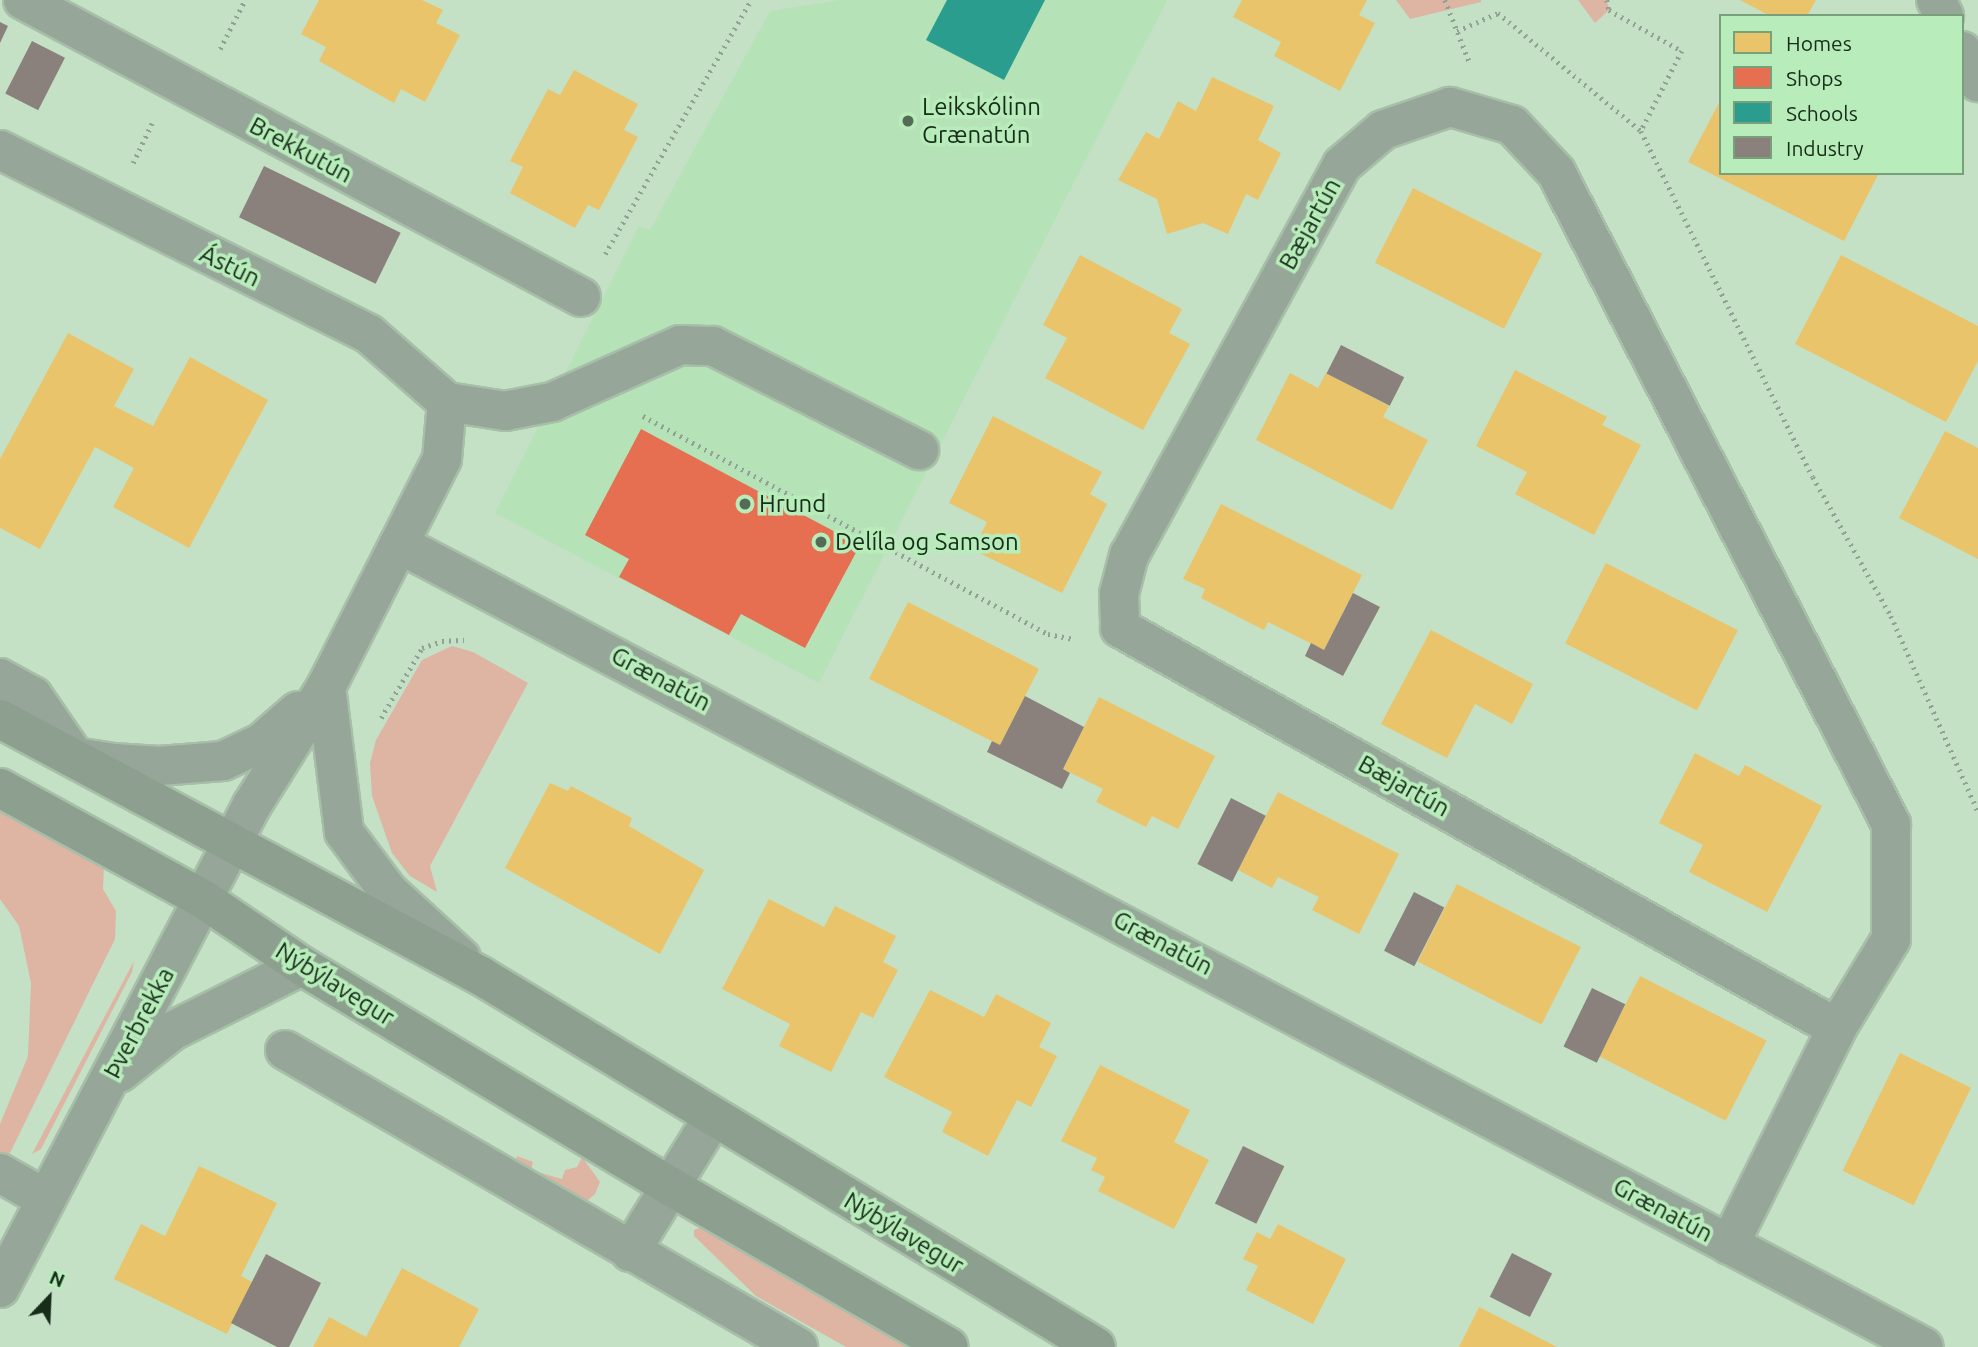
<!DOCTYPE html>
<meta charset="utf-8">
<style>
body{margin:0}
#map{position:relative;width:1978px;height:1347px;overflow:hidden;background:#c4e1c6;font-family:Ubuntu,sans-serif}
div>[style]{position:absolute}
.built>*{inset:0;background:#b5e2b7}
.green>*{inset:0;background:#deb4a3}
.homes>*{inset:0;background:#e9c46a;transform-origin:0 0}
.shops>*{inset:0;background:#e76f51}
.schools>*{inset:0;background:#2a9d8f}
.industry>*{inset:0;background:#8a817c;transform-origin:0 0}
.path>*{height:4.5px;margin-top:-2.25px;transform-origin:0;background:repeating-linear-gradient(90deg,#91a193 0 2px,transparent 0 7px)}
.roads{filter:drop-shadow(2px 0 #a7bea8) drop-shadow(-2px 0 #a7bea8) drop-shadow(0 2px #a7bea8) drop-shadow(0 -2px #a7bea8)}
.minor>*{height:38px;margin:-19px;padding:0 19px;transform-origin:19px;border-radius:19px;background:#96a698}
.major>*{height:38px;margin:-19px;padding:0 19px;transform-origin:19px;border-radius:19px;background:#8da08f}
.dots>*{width:19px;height:19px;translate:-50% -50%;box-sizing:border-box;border:4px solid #b8edbb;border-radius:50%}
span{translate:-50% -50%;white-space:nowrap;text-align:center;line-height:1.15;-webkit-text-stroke:7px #b8edbb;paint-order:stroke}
.poi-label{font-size:24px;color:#172c19}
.left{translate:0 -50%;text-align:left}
.street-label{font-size:24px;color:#172c19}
.legend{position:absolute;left:1719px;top:14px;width:245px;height:161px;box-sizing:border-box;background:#b8edbb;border:2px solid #78a07a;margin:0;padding:9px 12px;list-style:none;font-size:21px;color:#172c19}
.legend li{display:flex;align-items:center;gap:14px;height:35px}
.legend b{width:35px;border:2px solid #78a07a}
.north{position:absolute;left:14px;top:1263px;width:70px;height:70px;-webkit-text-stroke:5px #b8edbb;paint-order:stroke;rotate:23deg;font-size:19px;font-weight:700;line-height:28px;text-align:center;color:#172c19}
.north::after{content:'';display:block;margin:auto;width:24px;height:32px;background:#172c19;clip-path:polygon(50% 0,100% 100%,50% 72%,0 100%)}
</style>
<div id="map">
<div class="built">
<div style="clip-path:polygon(840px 0,1167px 0,819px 683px,495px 513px,639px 226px,650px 230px,770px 11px)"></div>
</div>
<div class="green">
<div style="clip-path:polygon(1396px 0,1481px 0,1481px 2px,1410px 19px)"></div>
<div style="clip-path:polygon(1578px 0,1607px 0,1609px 10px,1595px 23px)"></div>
<div style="clip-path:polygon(452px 646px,473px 652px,528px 683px,430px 866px,437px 892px,410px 876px,392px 853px,372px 796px,370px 763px,376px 740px,422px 660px)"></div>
<div style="clip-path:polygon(0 808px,104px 864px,103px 889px,116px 911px,115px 939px,8px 1157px,0 1153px,0 1124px,28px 1056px,31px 983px,19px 926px,0 899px)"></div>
<div style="clip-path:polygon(134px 961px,132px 972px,41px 1149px,32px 1154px)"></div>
<div style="clip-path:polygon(517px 1156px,533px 1162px,531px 1170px,562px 1179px,565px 1170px,577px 1167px,582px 1157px,600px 1182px,595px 1194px,587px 1201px,574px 1200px,515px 1169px)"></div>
<div style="clip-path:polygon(699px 1228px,749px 1253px,907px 1347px,846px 1347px,756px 1296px,694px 1236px,694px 1230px)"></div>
</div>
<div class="homes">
<div style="clip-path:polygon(319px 0,422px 0,443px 10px,436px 23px,460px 35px,425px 102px,401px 89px,394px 103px,319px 61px,326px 47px,301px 34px)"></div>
<div style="clip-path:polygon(1242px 0,1367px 0,1359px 15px,1375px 23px,1340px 91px,1274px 56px,1281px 42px,1233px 17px)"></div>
<div style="clip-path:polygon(1740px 0,1816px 0,1807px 16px,1770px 16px)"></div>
<div style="clip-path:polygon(574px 70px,638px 104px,624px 130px,638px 137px,599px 210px,588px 205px,575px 228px,510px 193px,523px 167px,510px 161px,548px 89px,560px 95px)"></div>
<div style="clip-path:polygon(1212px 77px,1274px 106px,1258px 140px,1281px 153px,1258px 200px,1246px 194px,1228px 234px,1203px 223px,1167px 234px,1157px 199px,1118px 180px,1146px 132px,1159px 139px,1178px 101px,1196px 111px)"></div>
<div style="clip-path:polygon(1721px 99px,1721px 173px,1879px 173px,1844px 241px,1688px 162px)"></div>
<div style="left:1413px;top:188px;width:145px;height:84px;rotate:27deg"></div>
<div style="clip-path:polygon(1080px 255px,1182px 309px,1169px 333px,1190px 344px,1143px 430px,1045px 378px,1067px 338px,1043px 325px)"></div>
<div style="clip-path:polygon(1841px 255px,1978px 326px,1978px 361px,1946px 422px,1795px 344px)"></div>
<div style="clip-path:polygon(68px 333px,134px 369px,114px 406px,153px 426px,190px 357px,268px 400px,189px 548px,113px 507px,134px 468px,95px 447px,40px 549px,0 528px,0 459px)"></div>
<div style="clip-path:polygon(1515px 370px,1607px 417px,1602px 425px,1641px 445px,1594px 535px,1515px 494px,1527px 472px,1476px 446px)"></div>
<div style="clip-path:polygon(1290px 373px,1318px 388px,1326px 373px,1389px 406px,1383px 417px,1428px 440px,1392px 510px,1256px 440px)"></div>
<div style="clip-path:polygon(993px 416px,1102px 472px,1090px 494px,1107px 504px,1062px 593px,973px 550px,987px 522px,949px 503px)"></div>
<div style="clip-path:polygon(1945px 431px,1978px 448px,1978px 559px,1899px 518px)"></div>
<div style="clip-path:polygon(1221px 504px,1362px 575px,1324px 650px,1268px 622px,1264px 630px,1201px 598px,1205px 589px,1183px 579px)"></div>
<div style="left:1606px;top:563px;width:148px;height:90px;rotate:27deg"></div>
<div style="left:908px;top:602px;width:147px;height:86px;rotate:27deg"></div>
<div style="clip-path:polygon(1431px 630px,1533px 684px,1512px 724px,1475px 704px,1447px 758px,1381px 724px)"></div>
<div style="clip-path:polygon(1099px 697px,1215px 756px,1178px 829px,1152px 816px,1146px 827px,1096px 802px,1103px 789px,1063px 769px)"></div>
<div style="clip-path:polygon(1695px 753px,1739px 776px,1745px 765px,1822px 806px,1767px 912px,1689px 872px,1703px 845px,1659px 823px)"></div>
<div style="clip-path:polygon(550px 783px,568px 791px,571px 786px,632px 818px,629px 826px,704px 870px,660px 954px,505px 868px)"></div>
<div style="clip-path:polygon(1278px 792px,1399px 854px,1359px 934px,1312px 910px,1319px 897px,1278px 877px,1272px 888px,1238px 870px)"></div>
<div style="left:1457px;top:884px;width:139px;height:87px;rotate:27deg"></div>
<div style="clip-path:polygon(769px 899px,824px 927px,835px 906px,896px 936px,883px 962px,898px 970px,873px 1018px,861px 1012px,831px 1072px,779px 1046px,790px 1024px,722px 989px)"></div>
<div style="left:1640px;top:976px;width:142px;height:90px;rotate:27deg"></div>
<div style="clip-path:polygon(930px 990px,984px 1017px,996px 994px,1051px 1023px,1039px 1047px,1057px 1056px,1031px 1107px,1017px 1100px,988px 1156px,942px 1132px,952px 1112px,884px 1077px)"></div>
<div style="left:1900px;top:1053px;width:79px;height:131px;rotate:26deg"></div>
<div style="clip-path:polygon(1100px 1065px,1190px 1110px,1174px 1142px,1209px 1160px,1174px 1229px,1098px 1191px,1105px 1177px,1091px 1170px,1097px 1158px,1061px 1141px)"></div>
<div style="clip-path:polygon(199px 1166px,277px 1203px,241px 1276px,252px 1282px,227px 1334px,114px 1279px,141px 1224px,165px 1236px)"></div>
<div style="clip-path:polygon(1278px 1224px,1346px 1259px,1313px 1324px,1246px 1290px,1258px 1266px,1243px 1259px,1257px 1232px,1270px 1239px)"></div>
<div style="clip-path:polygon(402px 1268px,479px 1309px,459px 1347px,313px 1347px,329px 1317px,366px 1337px)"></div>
<div style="clip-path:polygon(1479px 1307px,1557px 1347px,1459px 1347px)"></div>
</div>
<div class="shops">
<div style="clip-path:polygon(641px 429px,860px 545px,805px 648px,741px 614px,729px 635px,619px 577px,629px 559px,585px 535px)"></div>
</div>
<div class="schools">
<div style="clip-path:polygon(947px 0,1045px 0,1004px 80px,926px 40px)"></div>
</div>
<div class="industry">
<div style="clip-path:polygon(0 22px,8px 26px,0 43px)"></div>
<div style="left:32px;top:41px;width:37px;height:59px;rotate:27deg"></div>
<div style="left:264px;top:166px;width:152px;height:57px;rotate:26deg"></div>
<div style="left:1341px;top:345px;width:71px;height:32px;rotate:27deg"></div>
<div style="clip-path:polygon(1353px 593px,1380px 607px,1343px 676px,1305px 656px,1311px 643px,1324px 650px)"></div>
<div style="clip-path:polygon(1025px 696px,1084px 727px,1063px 769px,1070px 773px,1062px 789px,987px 752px,992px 741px,1000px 745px)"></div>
<div style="left:1231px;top:798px;width:39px;height:74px;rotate:27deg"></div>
<div style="left:1414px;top:892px;width:34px;height:66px;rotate:27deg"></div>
<div style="left:1592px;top:988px;width:37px;height:65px;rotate:26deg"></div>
<div style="left:1243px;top:1146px;width:46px;height:64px;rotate:26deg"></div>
<div style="left:1512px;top:1253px;width:45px;height:49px;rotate:27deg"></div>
<div style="clip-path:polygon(266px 1254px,321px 1283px,289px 1347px,277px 1347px,231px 1323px)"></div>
</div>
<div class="path">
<div style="left:1445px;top:0;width:66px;rotate:68.5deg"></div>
<div style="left:1607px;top:0;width:10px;rotate:79deg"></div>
<div style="left:1609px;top:10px;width:84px;rotate:29.3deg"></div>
<div style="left:1682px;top:51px;width:90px;rotate:117.1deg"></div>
<div style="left:1457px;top:31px;width:45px;rotate:-23.7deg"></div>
<div style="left:1498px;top:13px;width:185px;rotate:39.5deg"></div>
<div style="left:1641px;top:131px;width:386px;rotate:63.6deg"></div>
<div style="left:1813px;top:477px;width:159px;rotate:60.7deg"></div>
<div style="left:1891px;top:616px;width:214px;rotate:66deg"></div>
<div style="left:220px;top:49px;width:55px;rotate:-63deg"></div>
<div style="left:133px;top:163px;width:44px;rotate:-64.6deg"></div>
<div style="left:605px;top:254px;width:293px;rotate:-60.1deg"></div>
<div style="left:643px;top:416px;width:460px;rotate:28.3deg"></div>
<div style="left:1048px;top:634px;width:25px;rotate:11deg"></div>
<div style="left:381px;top:718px;width:81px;rotate:-59.6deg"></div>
<div style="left:422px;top:648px;width:21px;rotate:-19deg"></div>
<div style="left:442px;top:641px;width:22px;rotate:-3deg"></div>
</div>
<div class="roads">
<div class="minor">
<div style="left:23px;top:0;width:632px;rotate:28.02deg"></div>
<div style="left:1936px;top:0;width:18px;rotate:63deg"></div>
<div style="left:1962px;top:51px;width:35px;rotate:63deg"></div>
<div style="left:0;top:150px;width:412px;rotate:26.5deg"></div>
<div style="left:369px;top:334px;width:103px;rotate:41.1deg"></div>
<div style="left:447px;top:402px;width:59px;rotate:8.8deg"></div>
<div style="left:505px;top:411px;width:48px;rotate:-10.8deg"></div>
<div style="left:552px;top:402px;width:140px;rotate:-24deg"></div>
<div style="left:680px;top:345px;width:33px;rotate:2deg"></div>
<div style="left:713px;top:346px;width:231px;rotate:26.8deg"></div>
<div style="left:399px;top:544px;width:1723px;rotate:27.77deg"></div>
<div style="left:0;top:678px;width:38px;rotate:29deg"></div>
<div style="left:33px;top:696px;width:74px;rotate:55.5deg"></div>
<div style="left:75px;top:757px;width:39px;rotate:9deg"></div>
<div style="left:114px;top:763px;width:45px;rotate:3.8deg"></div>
<div style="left:159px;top:766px;width:64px;rotate:-4.5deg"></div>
<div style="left:223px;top:761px;width:42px;rotate:-25.3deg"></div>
<div style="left:261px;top:743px;width:49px;rotate:-40.9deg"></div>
<div style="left:326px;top:687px;width:146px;rotate:82.9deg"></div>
<div style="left:344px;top:832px;width:74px;rotate:53.3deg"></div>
<div style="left:388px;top:891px;width:99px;rotate:42.5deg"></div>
<div style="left:285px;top:1050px;width:593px;rotate:30.07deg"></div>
<div style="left:119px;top:1073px;width:68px;rotate:-38.4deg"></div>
<div style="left:172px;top:1031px;width:145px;rotate:-26.6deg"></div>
<div style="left:0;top:1173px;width:53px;rotate:29.5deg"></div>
<div style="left:1729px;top:1245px;width:242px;rotate:-63.5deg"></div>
<div style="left:1837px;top:1028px;width:104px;rotate:-58.8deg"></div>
<div style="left:1891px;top:939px;width:115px;rotate:-90deg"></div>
<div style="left:1891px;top:824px;width:733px;rotate:-117.19deg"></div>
<div style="left:1556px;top:172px;width:64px;rotate:-133.1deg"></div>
<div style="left:1512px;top:125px;width:65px;rotate:-163.8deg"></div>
<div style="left:1450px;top:107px;width:71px;rotate:161.1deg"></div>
<div style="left:1383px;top:130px;width:54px;rotate:139.5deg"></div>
<div style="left:1342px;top:165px;width:444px;rotate:118.6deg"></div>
<div style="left:1129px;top:555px;width:40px;rotate:104.4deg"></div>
<div style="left:1119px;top:594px;width:34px;rotate:88deg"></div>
<div style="left:1120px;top:628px;width:821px;rotate:29.16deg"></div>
<div style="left:630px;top:1252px;width:156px;rotate:-58.3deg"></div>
<div style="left:0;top:1288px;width:545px;rotate:-62.45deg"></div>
<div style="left:252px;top:805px;width:139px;rotate:-57.9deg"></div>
<div style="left:326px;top:687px;width:161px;rotate:-63deg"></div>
<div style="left:399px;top:544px;width:95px;rotate:-63.2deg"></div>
<div style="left:442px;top:459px;width:57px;rotate:-85deg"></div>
</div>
<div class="major">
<div style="left:0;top:719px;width:545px;rotate:28.12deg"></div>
<div style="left:481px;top:976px;width:718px;rotate:31.1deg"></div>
<div style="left:0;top:788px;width:231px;rotate:28.7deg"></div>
<div style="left:203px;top:899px;width:120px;rotate:34.1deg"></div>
<div style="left:302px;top:966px;width:427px;rotate:30.9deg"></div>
<div style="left:668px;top:1185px;width:324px;rotate:30deg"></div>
</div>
</div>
<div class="dots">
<div style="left:908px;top:121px;background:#546b56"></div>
<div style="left:745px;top:504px;background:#546b56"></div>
<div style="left:821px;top:542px;background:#546b56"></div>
</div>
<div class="poi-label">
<span class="left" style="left:922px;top:121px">Leikskólinn<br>Grænatún</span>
<span class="left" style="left:759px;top:504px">Hrund</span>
<span class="left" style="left:835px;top:542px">Delíla og Samson</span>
</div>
<div class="street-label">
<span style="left:301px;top:150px;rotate:28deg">Brekkutún</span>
<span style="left:1310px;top:224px;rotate:-61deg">Bæjartún</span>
<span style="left:230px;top:266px;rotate:26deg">Ástún</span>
<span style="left:661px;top:679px;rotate:28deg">Grænatún</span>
<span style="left:1404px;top:786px;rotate:29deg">Bæjartún</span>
<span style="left:1163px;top:943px;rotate:28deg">Grænatún</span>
<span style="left:335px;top:984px;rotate:32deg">Nýbýlavegur</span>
<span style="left:139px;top:1023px;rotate:-62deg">Þverbrekka</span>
<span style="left:1663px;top:1210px;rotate:28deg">Grænatún</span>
<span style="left:904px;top:1233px;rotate:31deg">Nýbýlavegur</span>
</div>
<ul class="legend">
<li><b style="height:19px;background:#e9c46a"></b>Homes</li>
<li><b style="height:19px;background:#e76f51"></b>Shops</li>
<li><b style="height:19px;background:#2a9d8f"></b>Schools</li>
<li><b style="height:19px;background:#8a817c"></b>Industry</li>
</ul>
<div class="north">N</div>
</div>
